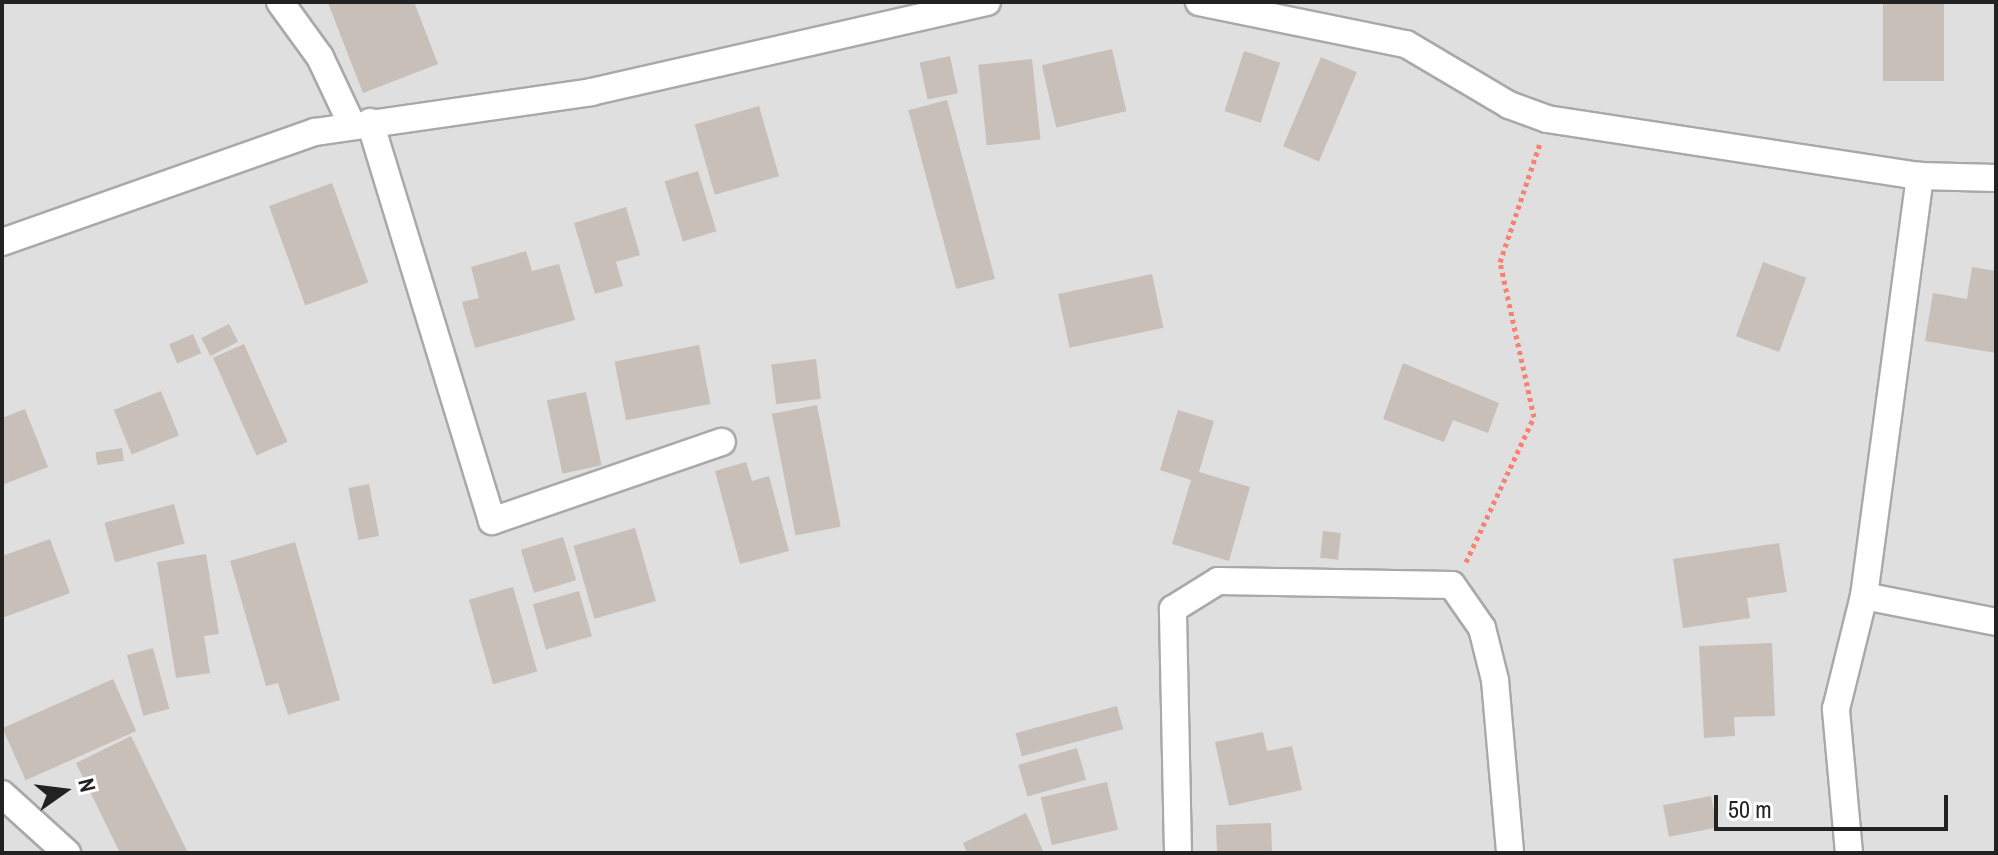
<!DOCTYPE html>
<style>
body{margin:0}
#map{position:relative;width:1998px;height:855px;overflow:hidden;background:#f2efe9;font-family:"Archivo Narrow",sans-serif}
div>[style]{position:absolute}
.residential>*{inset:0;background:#e0dfdf;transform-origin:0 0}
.building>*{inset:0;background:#c7bfb8;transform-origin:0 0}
.path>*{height:5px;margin-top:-2.5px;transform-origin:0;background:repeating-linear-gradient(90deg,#fa8072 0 4px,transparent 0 8px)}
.roads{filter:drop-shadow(2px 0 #a9a9a9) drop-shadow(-2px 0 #a9a9a9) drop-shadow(0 2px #a9a9a9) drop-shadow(0 -2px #a9a9a9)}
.street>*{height:26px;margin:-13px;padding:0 13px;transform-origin:13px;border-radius:13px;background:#fff}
span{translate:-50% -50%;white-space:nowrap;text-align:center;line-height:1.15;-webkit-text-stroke:6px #fff;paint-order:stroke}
.frame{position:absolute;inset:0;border:4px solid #222;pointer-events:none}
.north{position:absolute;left:24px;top:751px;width:80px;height:80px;-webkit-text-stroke:6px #fff;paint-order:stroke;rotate:76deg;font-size:22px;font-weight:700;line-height:32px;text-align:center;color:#222}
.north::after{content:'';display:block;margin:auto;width:28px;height:36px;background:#222;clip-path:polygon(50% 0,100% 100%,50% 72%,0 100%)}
.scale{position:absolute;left:1714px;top:795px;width:234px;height:36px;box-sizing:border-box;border:4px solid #222;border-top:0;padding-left:10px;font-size:24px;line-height:28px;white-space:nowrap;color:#222;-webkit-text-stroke:6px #fff;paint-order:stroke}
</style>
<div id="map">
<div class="residential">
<div style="left:2px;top:2px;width:1994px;height:851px"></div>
</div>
<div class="building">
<div style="clip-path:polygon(414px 2px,438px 64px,363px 93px,328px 3px)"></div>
<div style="left:1883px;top:2px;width:61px;height:79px"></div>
<div style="left:1112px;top:49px;width:64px;height:72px;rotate:77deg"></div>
<div style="left:1244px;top:51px;width:38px;height:63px;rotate:18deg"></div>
<div style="left:950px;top:56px;width:38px;height:31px;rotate:78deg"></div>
<div style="left:1321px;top:57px;width:39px;height:97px;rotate:23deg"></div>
<div style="left:1032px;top:59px;width:81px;height:54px;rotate:84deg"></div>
<div style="left:947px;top:100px;width:185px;height:40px;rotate:75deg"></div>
<div style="left:759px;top:106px;width:73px;height:67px;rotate:74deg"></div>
<div style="left:698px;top:171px;width:63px;height:35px;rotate:73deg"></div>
<div style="left:332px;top:183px;width:106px;height:67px;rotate:70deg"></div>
<div style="clip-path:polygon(626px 207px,640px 255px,616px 262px,623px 286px,595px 294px,574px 223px)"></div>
<div style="clip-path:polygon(526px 251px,532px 271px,559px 264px,575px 320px,475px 348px,462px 302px,479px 298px,471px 267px)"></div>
<div style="left:1763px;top:262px;width:46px;height:79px;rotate:20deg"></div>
<div style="clip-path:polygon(1972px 267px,1996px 271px,1996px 353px,1925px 341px,1933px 293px,1967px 299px)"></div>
<div style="left:1152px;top:274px;width:55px;height:96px;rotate:78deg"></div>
<div style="left:229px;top:324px;width:20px;height:31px;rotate:63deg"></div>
<div style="left:193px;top:334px;width:21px;height:26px;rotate:67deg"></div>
<div style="left:244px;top:344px;width:107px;height:34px;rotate:66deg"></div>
<div style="left:699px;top:345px;width:60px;height:86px;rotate:79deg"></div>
<div style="left:816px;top:359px;width:40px;height:45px;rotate:83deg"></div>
<div style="clip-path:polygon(1403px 363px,1499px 403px,1488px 433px,1453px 420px,1444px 442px,1383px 419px)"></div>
<div style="left:161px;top:391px;width:48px;height:51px;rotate:68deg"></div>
<div style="left:586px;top:392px;width:75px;height:40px;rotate:78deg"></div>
<div style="left:817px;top:405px;width:124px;height:46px;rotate:79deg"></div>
<div style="clip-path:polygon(25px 409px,48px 467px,2px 485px,2px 418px)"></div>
<div style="clip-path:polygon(1178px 410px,1214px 421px,1199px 472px,1250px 487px,1229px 561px,1172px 544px,1191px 480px,1160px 470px)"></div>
<div style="left:122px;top:448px;width:13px;height:27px;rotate:81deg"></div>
<div style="clip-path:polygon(746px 462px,752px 481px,769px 476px,789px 551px,740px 564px,715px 471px)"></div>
<div style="left:369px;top:484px;width:53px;height:21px;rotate:79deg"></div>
<div style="left:174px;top:504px;width:41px;height:72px;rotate:75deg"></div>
<div style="left:635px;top:528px;width:76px;height:64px;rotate:74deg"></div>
<div style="left:1323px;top:531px;width:18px;height:27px;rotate:6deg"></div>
<div style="left:563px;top:537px;width:45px;height:44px;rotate:73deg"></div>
<div style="clip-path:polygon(50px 539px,70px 593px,2px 618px,2px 556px)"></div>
<div style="clip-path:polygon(295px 542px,340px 700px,288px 715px,278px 683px,266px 686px,230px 561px)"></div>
<div style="clip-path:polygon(1779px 543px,1787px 592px,1747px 598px,1750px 618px,1683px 628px,1673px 559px)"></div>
<div style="clip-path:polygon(206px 554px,219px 634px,204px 636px,210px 673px,176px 678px,157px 562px)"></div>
<div style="left:513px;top:587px;width:88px;height:46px;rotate:74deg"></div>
<div style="left:579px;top:591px;width:47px;height:48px;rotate:74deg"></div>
<div style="clip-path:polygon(1772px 643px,1775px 716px,1734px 717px,1735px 736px,1704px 738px,1699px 646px)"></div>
<div style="left:153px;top:648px;width:63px;height:27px;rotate:75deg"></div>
<div style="left:113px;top:679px;width:57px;height:121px;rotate:66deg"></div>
<div style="left:1117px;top:706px;width:24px;height:105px;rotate:75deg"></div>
<div style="clip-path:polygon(1263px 732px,1267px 751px,1292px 746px,1302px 790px,1229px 806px,1215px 742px)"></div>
<div style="clip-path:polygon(131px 736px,188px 853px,120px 853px,76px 763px)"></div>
<div style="left:1077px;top:748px;width:33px;height:61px;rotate:74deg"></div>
<div style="left:1107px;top:782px;width:49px;height:68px;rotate:77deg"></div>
<div style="left:1711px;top:796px;width:32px;height:49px;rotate:79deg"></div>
<div style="clip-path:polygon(1026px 813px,1044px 853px,967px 853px,963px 843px)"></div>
<div style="left:1271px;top:823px;width:30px;height:55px;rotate:88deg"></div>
</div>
<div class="path">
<div style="left:1466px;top:562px;width:160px;rotate:-64.9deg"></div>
<div style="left:1534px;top:417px;width:159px;rotate:-102.4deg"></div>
<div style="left:1500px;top:262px;width:126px;rotate:-71.4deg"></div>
</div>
<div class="roads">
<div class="street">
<div style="left:280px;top:2px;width:68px;rotate:54deg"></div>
<div style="left:320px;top:57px;width:75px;rotate:64.8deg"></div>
<div style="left:1199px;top:2px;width:211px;rotate:11.5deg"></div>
<div style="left:1406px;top:44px;width:120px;rotate:30.6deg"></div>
<div style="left:1509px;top:105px;width:40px;rotate:20.2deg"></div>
<div style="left:1547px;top:119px;width:377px;rotate:8.7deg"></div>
<div style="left:1920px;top:176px;width:76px;rotate:1.5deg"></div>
<div style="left:370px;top:122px;width:417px;rotate:73deg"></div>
<div style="left:492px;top:521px;width:243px;rotate:-19deg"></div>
<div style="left:2px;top:242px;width:332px;rotate:-19.4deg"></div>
<div style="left:315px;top:132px;width:279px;rotate:-8.2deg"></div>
<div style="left:591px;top:92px;width:406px;rotate:-12.8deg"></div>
<div style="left:1864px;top:596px;width:135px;rotate:11.1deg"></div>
<div style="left:2px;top:794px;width:88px;rotate:42.2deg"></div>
<div style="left:1178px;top:853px;width:244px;rotate:-91.2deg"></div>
<div style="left:1173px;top:609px;width:53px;rotate:-31.9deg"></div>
<div style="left:1218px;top:581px;width:234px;rotate:1deg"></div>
<div style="left:1452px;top:585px;width:52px;rotate:55.1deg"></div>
<div style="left:1482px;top:628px;width:54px;rotate:76deg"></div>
<div style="left:1495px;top:680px;width:174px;rotate:85deg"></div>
<div style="left:1849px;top:853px;width:145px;rotate:-95.2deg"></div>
<div style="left:1836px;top:709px;width:116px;rotate:-76.1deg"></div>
<div style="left:1864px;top:596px;width:424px;rotate:-82.4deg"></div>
</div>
</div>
<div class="frame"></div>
<div class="north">N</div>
<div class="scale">50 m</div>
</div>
